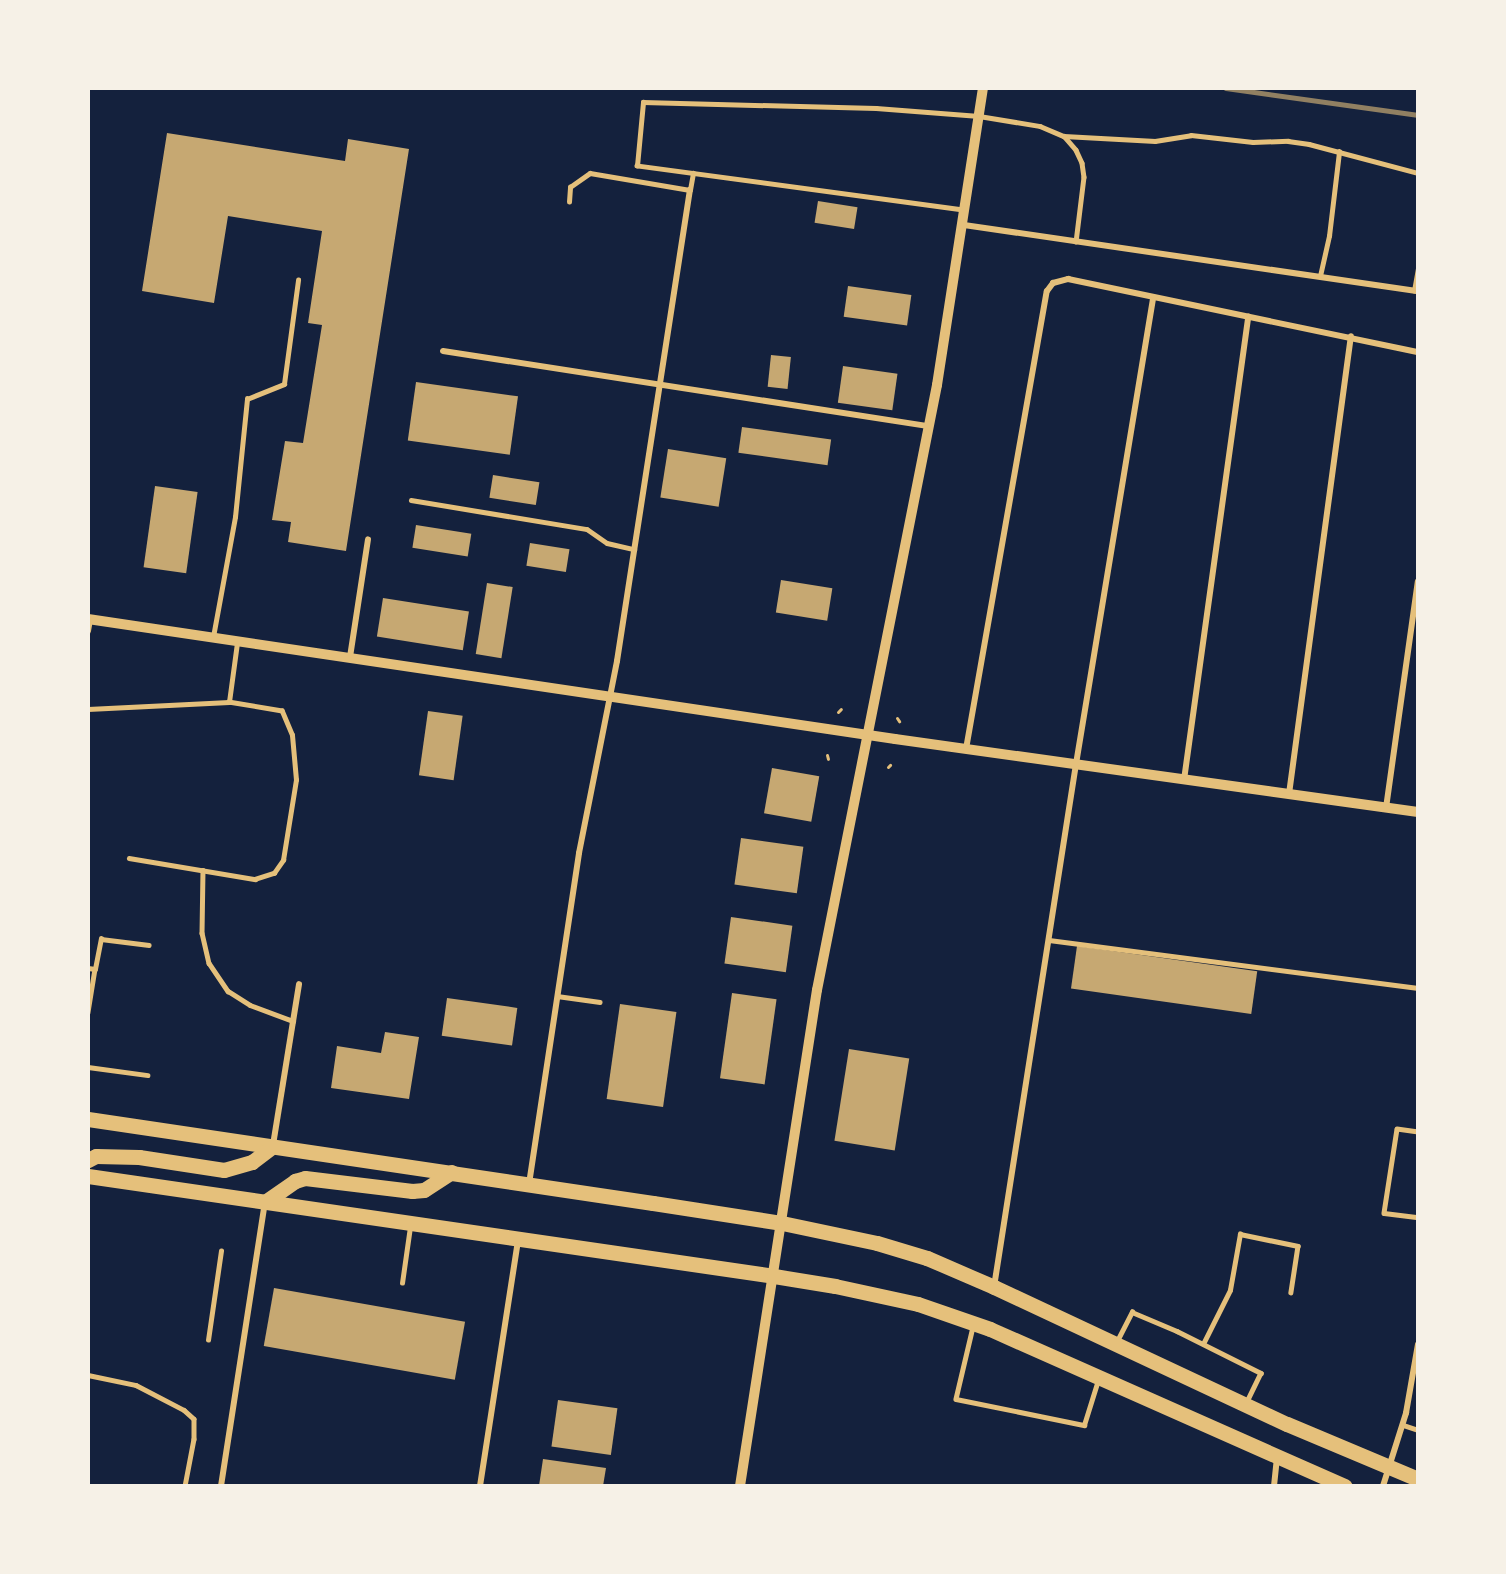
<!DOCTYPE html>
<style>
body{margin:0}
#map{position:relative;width:1506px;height:1574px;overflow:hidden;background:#14213d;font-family:Lato,sans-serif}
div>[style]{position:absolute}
.building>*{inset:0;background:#c6a872;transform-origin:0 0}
.path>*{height:3px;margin:-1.5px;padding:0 1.5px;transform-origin:1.5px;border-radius:1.5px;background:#e5c07b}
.service>*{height:4.5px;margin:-2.25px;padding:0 2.25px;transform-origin:2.25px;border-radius:2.25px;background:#e5c07b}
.minor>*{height:6px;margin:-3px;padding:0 3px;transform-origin:3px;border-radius:3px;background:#e5c07b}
.tertiary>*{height:10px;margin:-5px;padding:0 5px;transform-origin:5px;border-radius:5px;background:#e5c07b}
.primary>*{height:15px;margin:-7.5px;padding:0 7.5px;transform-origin:7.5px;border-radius:7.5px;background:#e5c07b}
.rail>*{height:4.5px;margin:-2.25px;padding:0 2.25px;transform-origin:2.25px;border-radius:2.25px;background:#918062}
span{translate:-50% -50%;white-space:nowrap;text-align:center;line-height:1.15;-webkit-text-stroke:4.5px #f6f1e7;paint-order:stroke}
.frame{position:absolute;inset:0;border:90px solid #f6f1e7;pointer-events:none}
</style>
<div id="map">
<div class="building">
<div style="clip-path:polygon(167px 133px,345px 161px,348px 139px,409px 149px,346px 551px,288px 542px,291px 522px,272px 520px,285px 441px,303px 443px,322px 325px,308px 323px,322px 231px,228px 216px,214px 303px,142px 291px)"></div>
<div style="left:818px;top:201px;width:40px;height:22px;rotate:9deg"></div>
<div style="left:848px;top:286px;width:64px;height:31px;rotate:8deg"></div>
<div style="left:771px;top:355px;width:20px;height:32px;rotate:6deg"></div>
<div style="left:843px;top:366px;width:55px;height:37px;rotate:8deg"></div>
<div style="left:416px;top:382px;width:103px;height:59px;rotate:8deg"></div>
<div style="left:742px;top:427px;width:90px;height:26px;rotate:8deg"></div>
<div style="left:668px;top:449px;width:59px;height:49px;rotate:9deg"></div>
<div style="left:493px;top:475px;width:47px;height:23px;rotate:9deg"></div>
<div style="left:155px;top:486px;width:43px;height:82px;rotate:8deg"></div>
<div style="left:416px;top:525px;width:56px;height:23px;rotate:9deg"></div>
<div style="left:530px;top:543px;width:40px;height:23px;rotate:9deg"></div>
<div style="left:781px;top:580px;width:52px;height:33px;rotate:9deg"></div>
<div style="left:487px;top:583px;width:26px;height:72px;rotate:9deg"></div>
<div style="left:383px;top:598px;width:87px;height:39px;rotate:9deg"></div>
<div style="left:428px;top:711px;width:35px;height:65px;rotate:8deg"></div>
<div style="left:772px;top:768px;width:48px;height:46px;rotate:10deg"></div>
<div style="left:741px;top:838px;width:63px;height:47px;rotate:8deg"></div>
<div style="left:731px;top:917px;width:62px;height:47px;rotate:8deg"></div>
<div style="left:1077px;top:946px;width:182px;height:43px;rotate:8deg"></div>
<div style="left:732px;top:993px;width:45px;height:86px;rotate:8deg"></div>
<div style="left:447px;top:998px;width:71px;height:38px;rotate:8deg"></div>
<div style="left:620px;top:1004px;width:57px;height:96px;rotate:8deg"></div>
<div style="clip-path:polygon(385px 1032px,419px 1037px,409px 1099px,331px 1088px,337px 1046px,381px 1053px)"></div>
<div style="left:849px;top:1049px;width:61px;height:93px;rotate:9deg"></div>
<div style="left:274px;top:1288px;width:194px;height:59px;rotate:10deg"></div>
<div style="left:558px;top:1400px;width:60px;height:47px;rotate:8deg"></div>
<div style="clip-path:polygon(543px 1459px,606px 1468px,603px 1486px,539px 1486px)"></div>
</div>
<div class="path">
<div style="left:838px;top:712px;width:4px;rotate:-45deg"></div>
<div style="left:897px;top:718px;width:4px;rotate:56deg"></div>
<div style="left:827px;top:755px;width:4px;rotate:76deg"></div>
<div style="left:888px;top:767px;width:3px;rotate:-45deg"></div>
</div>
<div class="service">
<div style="left:1064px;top:136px;width:91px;rotate:3.1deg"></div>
<div style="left:1155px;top:141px;width:36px;rotate:-9deg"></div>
<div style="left:1191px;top:135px;width:62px;rotate:6.4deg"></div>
<div style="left:1253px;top:142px;width:35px;rotate:-2deg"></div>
<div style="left:1288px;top:141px;width:21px;rotate:8deg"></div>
<div style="left:1309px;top:144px;width:113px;rotate:14.9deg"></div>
<div style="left:569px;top:202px;width:15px;rotate:-86deg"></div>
<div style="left:570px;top:187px;width:24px;rotate:-35deg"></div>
<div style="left:590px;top:173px;width:101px;rotate:9.6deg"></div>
<div style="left:690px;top:190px;width:17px;rotate:-80deg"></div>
<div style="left:963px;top:210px;width:329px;rotate:-172.3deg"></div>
<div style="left:637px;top:166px;width:64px;rotate:-84.6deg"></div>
<div style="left:643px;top:102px;width:233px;rotate:1.5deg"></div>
<div style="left:876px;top:108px;width:103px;rotate:4.4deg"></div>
<div style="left:979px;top:116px;width:62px;rotate:9.3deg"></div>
<div style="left:1040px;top:126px;width:26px;rotate:23deg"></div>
<div style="left:1064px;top:136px;width:18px;rotate:49deg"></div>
<div style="left:1076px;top:150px;width:14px;rotate:65deg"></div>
<div style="left:1082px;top:163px;width:14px;rotate:82deg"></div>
<div style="left:1084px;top:177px;width:65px;rotate:97deg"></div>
<div style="left:1320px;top:276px;width:41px;rotate:-77.3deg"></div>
<div style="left:1329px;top:236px;width:85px;rotate:-83.2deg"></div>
<div style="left:1414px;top:291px;width:22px;rotate:-80deg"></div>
<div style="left:411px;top:500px;width:178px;rotate:9.4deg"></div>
<div style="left:587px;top:529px;width:24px;rotate:35deg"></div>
<div style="left:607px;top:543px;width:28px;rotate:13deg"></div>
<div style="left:213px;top:637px;width:122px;rotate:-79.6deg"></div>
<div style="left:235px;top:517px;width:119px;rotate:-84.2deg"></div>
<div style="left:247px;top:399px;width:40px;rotate:-22deg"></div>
<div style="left:284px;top:384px;width:105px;rotate:-82.3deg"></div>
<div style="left:88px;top:709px;width:141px;rotate:-2.8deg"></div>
<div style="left:129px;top:858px;width:128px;rotate:9.5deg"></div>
<div style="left:255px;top:879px;width:20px;rotate:-18deg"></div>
<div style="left:274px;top:873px;width:16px;rotate:-55deg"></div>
<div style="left:283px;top:860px;width:81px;rotate:-80.8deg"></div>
<div style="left:296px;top:780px;width:45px;rotate:-95.1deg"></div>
<div style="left:292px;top:735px;width:26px;rotate:-113deg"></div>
<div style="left:282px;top:711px;width:54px;rotate:-170.4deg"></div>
<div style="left:229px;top:702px;width:60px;rotate:-82.3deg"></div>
<div style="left:203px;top:870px;width:63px;rotate:90.9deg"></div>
<div style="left:202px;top:933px;width:31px;rotate:77deg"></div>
<div style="left:209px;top:963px;width:34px;rotate:56deg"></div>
<div style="left:228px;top:991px;width:26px;rotate:32deg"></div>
<div style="left:250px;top:1005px;width:46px;rotate:20.4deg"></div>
<div style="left:1049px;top:940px;width:372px;rotate:7.4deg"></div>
<div style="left:88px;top:968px;width:7px;rotate:8deg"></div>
<div style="left:95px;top:969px;width:44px;rotate:99.2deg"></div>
<div style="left:95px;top:969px;width:31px;rotate:-79deg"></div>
<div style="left:101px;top:939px;width:48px;rotate:7.1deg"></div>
<div style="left:557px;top:996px;width:43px;rotate:7.9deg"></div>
<div style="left:88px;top:1067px;width:60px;rotate:7.7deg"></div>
<div style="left:1418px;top:1132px;width:21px;rotate:-172deg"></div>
<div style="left:1397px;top:1129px;width:85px;rotate:98.8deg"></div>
<div style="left:1384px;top:1213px;width:34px;rotate:7deg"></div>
<div style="left:402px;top:1283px;width:57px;rotate:-81.9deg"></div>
<div style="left:973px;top:1327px;width:74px;rotate:103.3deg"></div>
<div style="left:956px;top:1399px;width:131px;rotate:11.5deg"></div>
<div style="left:1084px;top:1425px;width:47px;rotate:-72.7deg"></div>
<div style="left:208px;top:1340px;width:90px;rotate:-81.7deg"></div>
<div style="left:1117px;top:1341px;width:33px;rotate:-63deg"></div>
<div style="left:1132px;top:1312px;width:49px;rotate:22.9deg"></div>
<div style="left:1177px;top:1331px;width:94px;rotate:26.6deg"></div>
<div style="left:1261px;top:1373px;width:32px;rotate:116deg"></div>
<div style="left:1203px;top:1344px;width:60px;rotate:-63.4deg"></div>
<div style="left:1230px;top:1290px;width:57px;rotate:-79.9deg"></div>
<div style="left:1240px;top:1234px;width:59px;rotate:11.7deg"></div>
<div style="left:1298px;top:1246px;width:47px;rotate:98.7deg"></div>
<div style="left:88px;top:1375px;width:49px;rotate:11.8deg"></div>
<div style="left:136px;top:1385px;width:54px;rotate:27.5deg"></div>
<div style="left:184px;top:1410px;width:13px;rotate:42deg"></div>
<div style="left:194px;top:1419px;width:20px;rotate:90deg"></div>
<div style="left:194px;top:1439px;width:48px;rotate:100.8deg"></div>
<div style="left:1403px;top:1425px;width:16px;rotate:18deg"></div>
</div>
<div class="minor">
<div style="left:964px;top:225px;width:459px;rotate:8.3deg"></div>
<div style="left:443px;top:351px;width:491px;rotate:8.8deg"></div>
<div style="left:88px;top:631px;width:11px;rotate:-80deg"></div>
<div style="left:350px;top:657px;width:119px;rotate:-81.3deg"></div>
<div style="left:966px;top:749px;width:465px;rotate:-80deg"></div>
<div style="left:1047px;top:291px;width:10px;rotate:-53deg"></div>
<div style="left:1053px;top:283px;width:16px;rotate:-15deg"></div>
<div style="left:1068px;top:279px;width:358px;rotate:11.8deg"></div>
<div style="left:1184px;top:780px;width:468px;rotate:-82.1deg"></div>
<div style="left:1289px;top:794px;width:462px;rotate:-82.3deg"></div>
<div style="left:1386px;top:808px;width:229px;rotate:-82deg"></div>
<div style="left:273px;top:1145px;width:163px;rotate:-80.8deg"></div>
<div style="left:529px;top:1184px;width:335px;rotate:-81.4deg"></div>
<div style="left:579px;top:853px;width:196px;rotate:-78.8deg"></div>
<div style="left:617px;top:661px;width:477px;rotate:-81.2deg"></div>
<div style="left:994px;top:1287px;width:529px;rotate:-81.09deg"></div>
<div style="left:1076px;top:764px;width:472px;rotate:-80.6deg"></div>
<div style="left:221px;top:1486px;width:287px;rotate:-81.2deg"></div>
<div style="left:480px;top:1486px;width:249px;rotate:-81.2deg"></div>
<div style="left:1274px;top:1486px;width:28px;rotate:-84deg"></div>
<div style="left:1383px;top:1486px;width:77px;rotate:-72.5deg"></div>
<div style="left:1406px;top:1413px;width:70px;rotate:-80.1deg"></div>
</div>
<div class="tertiary">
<div style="left:88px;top:619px;width:816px;rotate:8.46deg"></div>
<div style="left:895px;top:739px;width:528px;rotate:7.95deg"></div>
<div style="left:740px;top:1486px;width:502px;rotate:-81.18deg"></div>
<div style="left:817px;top:990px;width:617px;rotate:-78.78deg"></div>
<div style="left:937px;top:385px;width:301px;rotate:-81.2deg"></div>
</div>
<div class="primary">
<div style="left:88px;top:1119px;width:571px;rotate:8.46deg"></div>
<div style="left:653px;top:1203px;width:131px;rotate:8.8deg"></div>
<div style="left:782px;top:1223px;width:97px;rotate:11.9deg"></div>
<div style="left:877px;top:1243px;width:52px;rotate:16.7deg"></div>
<div style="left:927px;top:1258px;width:73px;rotate:23.4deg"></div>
<div style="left:994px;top:1287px;width:323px;rotate:25.1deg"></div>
<div style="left:1287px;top:1424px;width:142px;rotate:22.8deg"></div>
<div style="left:88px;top:1160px;width:9px;rotate:-27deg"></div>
<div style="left:96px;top:1156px;width:43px;rotate:1.3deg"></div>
<div style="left:139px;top:1157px;width:86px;rotate:8.7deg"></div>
<div style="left:224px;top:1170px;width:29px;rotate:-16deg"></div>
<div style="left:252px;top:1162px;width:26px;rotate:-37deg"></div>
<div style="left:88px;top:1176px;width:693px;rotate:8.29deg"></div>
<div style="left:774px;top:1276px;width:62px;rotate:9.3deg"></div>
<div style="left:835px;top:1286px;width:85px;rotate:12.2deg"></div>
<div style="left:918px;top:1304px;width:76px;rotate:19.1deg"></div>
<div style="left:990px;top:1329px;width:388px;rotate:23.9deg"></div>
<div style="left:265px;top:1202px;width:37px;rotate:-35deg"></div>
<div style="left:295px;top:1181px;width:10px;rotate:-17deg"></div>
<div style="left:305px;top:1178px;width:108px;rotate:6.9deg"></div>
<div style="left:412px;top:1191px;width:12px;rotate:-5deg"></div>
<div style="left:424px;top:1190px;width:33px;rotate:-33deg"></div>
</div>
<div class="rail">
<div style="left:1226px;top:88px;width:194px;rotate:8deg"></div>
</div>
<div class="frame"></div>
</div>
